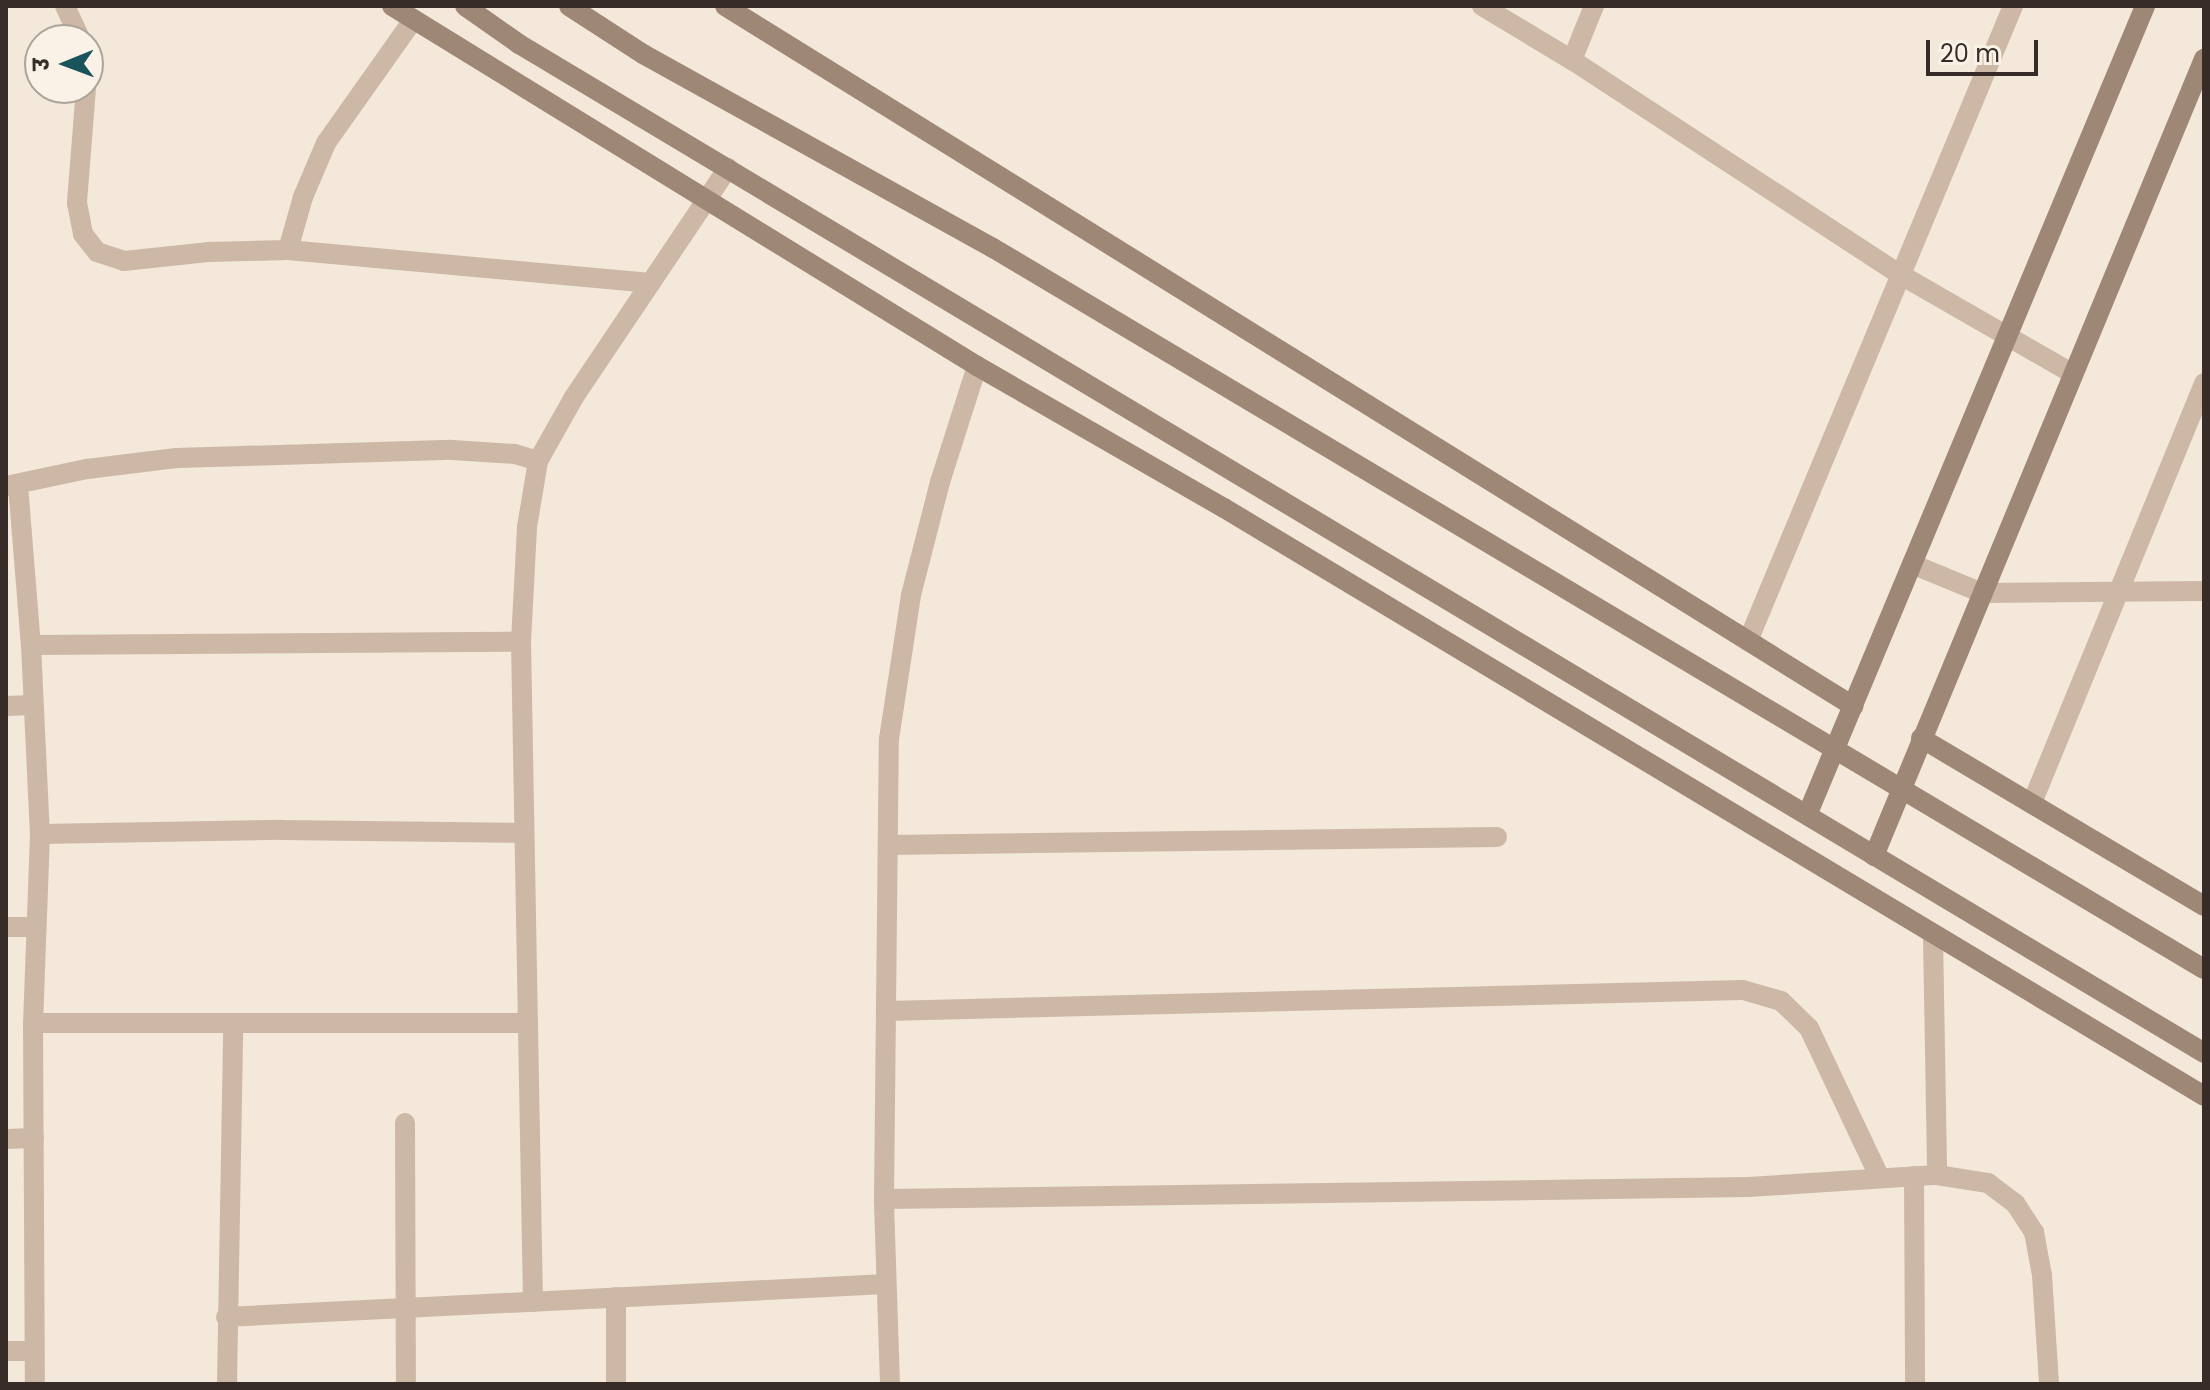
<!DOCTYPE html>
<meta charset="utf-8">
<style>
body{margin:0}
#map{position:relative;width:2210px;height:1390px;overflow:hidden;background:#f3e8da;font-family:Poppins,"Noto Sans Devanagari",sans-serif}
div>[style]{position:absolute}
.street>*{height:20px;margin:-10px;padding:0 10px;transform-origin:10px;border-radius:10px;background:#ccb8a5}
.secondary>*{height:20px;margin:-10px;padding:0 10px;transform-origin:10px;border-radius:10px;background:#9f8776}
span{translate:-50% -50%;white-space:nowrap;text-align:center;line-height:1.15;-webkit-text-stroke:6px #faf2e6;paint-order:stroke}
.frame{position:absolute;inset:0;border:8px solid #372c27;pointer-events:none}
.north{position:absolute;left:24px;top:24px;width:80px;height:80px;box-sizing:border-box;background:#faf2e6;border:2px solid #aca39a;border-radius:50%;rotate:269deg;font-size:22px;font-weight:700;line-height:32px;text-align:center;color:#372c27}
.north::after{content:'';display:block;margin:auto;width:28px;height:36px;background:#1a545b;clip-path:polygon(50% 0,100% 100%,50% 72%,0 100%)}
.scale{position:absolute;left:1926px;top:40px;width:112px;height:36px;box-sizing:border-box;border:4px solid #372c27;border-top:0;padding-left:10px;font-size:24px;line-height:28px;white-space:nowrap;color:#372c27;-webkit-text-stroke:6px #faf2e6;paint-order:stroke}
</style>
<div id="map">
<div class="street">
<div style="left:65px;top:6px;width:38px;rotate:65deg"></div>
<div style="left:1482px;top:6px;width:105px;rotate:31deg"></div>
<div style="left:1572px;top:60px;width:393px;rotate:33.2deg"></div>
<div style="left:1901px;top:275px;width:198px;rotate:29.9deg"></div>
<div style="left:1572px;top:60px;width:58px;rotate:-67.8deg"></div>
<div style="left:86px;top:88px;width:115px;rotate:94.5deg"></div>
<div style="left:77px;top:203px;width:32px;rotate:79deg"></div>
<div style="left:83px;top:234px;width:23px;rotate:52deg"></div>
<div style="left:97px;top:252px;width:28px;rotate:18deg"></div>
<div style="left:124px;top:261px;width:84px;rotate:-6.1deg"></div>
<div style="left:208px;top:252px;width:80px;rotate:-1.4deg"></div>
<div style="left:288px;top:250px;width:364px;rotate:5.2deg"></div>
<div style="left:288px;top:250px;width:55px;rotate:-74.2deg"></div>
<div style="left:303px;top:197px;width:59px;rotate:-66.9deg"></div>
<div style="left:326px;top:143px;width:151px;rotate:-54.7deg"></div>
<div style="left:18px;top:485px;width:161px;rotate:85.4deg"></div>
<div style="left:31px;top:645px;width:189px;rotate:87.3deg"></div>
<div style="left:40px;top:834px;width:189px;rotate:92.1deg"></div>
<div style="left:33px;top:1023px;width:361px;rotate:89.7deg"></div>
<div style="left:6px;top:486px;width:83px;rotate:-11.9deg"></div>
<div style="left:87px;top:469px;width:90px;rotate:-7deg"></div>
<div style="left:176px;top:458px;width:276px;rotate:-1.7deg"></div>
<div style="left:452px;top:450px;width:63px;rotate:3.6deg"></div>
<div style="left:515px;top:454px;width:24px;rotate:17deg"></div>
<div style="left:1912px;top:564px;width:76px;rotate:22.5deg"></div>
<div style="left:1982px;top:593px;width:222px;rotate:-0.5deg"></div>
<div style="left:1748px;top:641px;width:688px;rotate:-67.35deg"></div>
<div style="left:31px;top:645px;width:490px;rotate:-0.4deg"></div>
<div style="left:6px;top:706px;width:27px;rotate:-2deg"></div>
<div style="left:2032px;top:803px;width:454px;rotate:-67.7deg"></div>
<div style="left:40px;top:834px;width:241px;rotate:-1deg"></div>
<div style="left:281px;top:830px;width:243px;rotate:0.7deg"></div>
<div style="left:888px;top:845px;width:609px;rotate:-0.75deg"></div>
<div style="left:6px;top:927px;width:28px"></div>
<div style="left:1933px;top:936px;width:239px;rotate:89deg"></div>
<div style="left:887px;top:1011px;width:856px;rotate:-1.41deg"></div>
<div style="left:1743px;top:990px;width:40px;rotate:16deg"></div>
<div style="left:1781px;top:1001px;width:39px;rotate:44deg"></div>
<div style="left:1809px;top:1028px;width:166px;rotate:64.7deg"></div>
<div style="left:33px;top:1023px;width:495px"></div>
<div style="left:405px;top:1123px;width:261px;rotate:89.8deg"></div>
<div style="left:6px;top:1139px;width:28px;rotate:-2deg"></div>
<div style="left:1914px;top:1176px;width:208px;rotate:89.7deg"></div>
<div style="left:884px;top:1199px;width:865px;rotate:-0.79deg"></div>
<div style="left:1749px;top:1187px;width:188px;rotate:-3.7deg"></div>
<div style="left:1937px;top:1175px;width:52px;rotate:8.9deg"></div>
<div style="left:1988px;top:1183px;width:34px;rotate:37deg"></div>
<div style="left:2015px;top:1203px;width:35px;rotate:57deg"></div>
<div style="left:2034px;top:1232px;width:44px;rotate:79.5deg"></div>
<div style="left:2042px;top:1275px;width:109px;rotate:86.3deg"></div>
<div style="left:533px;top:1302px;width:660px;rotate:-91.04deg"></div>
<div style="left:521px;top:642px;width:115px;rotate:-87deg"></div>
<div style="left:527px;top:527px;width:67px;rotate:-80.5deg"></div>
<div style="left:538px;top:461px;width:73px;rotate:-60.6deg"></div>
<div style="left:574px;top:397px;width:276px;rotate:-56.1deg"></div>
<div style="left:226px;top:1317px;width:661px;rotate:-2.86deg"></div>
<div style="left:6px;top:1351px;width:28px"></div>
<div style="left:227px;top:1384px;width:361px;rotate:-89deg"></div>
<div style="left:616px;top:1384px;width:87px;rotate:-90deg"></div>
<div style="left:890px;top:1384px;width:185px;rotate:-91.9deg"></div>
<div style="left:884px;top:1199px;width:460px;rotate:-89.4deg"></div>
<div style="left:889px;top:739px;width:146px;rotate:-81.3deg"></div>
<div style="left:911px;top:595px;width:117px;rotate:-75.6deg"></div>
<div style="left:940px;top:482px;width:122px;rotate:-72.3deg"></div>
</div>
<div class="secondary">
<div style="left:392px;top:6px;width:687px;rotate:31.61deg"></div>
<div style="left:977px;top:366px;width:285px;rotate:29.9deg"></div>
<div style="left:1224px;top:508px;width:1143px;rotate:30.96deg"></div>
<div style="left:465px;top:6px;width:66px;rotate:35.1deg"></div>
<div style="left:519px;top:44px;width:1964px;rotate:30.91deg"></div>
<div style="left:569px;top:6px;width:88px;rotate:33deg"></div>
<div style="left:643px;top:54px;width:400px;rotate:29deg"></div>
<div style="left:993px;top:248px;width:1409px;rotate:30.77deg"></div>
<div style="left:725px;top:6px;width:1328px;rotate:31.82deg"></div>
<div style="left:1921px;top:738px;width:329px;rotate:30.7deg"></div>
<div style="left:1808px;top:813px;width:875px;rotate:-67.33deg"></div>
<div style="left:1874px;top:856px;width:863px;rotate:-67.51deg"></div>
</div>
<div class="frame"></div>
<div class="north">उ</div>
<div class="scale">20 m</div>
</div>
